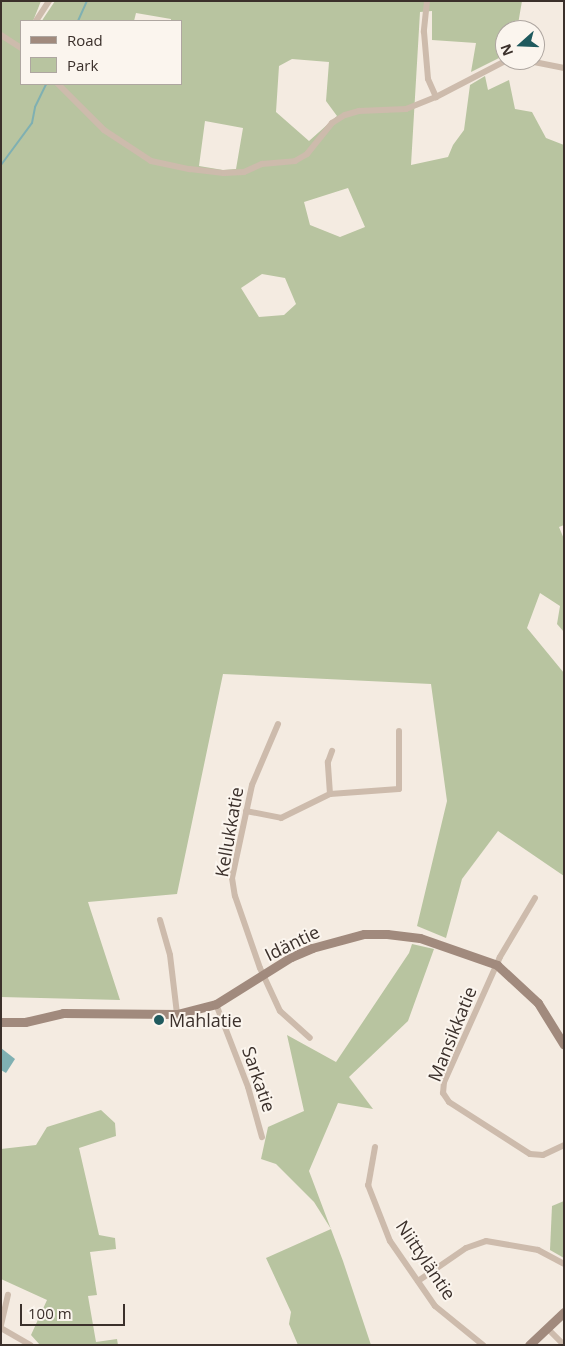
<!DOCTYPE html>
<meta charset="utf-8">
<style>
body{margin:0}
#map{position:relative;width:565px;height:1346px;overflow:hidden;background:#f4ebe1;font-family:"Open Sans",sans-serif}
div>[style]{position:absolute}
.green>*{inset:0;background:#b8c4a0}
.water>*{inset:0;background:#7fb0b2}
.stream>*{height:2px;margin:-1px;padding:0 1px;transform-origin:1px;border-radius:1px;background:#7fb0b2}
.street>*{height:6px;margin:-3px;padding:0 3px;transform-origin:3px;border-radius:3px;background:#cdbbac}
.secondary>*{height:9px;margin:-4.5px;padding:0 4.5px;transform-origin:4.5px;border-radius:4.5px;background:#a18a7d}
.dots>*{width:14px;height:14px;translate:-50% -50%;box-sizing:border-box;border:2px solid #fbf5ee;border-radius:50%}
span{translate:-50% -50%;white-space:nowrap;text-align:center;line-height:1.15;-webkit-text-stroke:4px #fbf5ee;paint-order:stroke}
.street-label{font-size:18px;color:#3b302b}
.poi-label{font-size:18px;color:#3b302b}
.left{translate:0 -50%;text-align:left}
.frame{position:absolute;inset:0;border:2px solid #3b302b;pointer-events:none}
.legend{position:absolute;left:20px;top:20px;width:162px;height:65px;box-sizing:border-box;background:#fbf5ee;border:1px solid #aea6a0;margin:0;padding:6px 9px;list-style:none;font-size:15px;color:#3b302b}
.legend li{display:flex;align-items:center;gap:10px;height:25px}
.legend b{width:25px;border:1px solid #aea6a0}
.north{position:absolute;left:495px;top:20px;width:50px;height:50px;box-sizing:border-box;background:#fbf5ee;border:1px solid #aea6a0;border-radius:50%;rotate:250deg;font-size:14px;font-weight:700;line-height:20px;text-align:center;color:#3b302b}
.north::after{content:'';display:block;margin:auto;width:18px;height:22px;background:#1f5a5e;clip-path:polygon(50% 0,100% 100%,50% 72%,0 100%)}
.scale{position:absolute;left:20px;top:1304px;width:105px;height:22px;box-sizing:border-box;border:2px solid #3b302b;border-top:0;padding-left:6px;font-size:15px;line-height:18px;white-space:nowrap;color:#3b302b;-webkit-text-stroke:4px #fbf5ee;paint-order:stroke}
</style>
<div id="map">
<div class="green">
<div style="clip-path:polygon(evenodd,1px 1px,41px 1px,33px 21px,21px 21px,21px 84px,181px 84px,181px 21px,171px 21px,171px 19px,136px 13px,134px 21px,42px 21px,43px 19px,55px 1px,522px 1px,517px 30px,505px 30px,505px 55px,471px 72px,476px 43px,432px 40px,432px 11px,420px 12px,411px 165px,448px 157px,453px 145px,464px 130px,470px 85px,485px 76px,488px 90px,509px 80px,515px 109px,532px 112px,546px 138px,564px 145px,564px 525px,559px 527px,564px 539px,564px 632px,557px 624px,560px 606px,540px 593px,527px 628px,564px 673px,564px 876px,498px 831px,462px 879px,446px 938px,417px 926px,447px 801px,431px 684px,223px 674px,177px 894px,88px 902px,120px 1000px,1px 997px,1px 1px,292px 59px,329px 62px,326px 101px,337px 116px,309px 141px,276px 112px,279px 66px,292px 59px,1px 1px,205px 121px,243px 128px,236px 169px,223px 170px,199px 166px,205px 121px,1px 1px,348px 188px,365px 227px,340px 237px,310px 225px,304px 202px,348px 188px,1px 1px,262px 274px,285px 278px,296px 304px,284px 315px,259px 317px,241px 288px,262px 274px)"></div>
<div style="clip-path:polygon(412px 944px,434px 949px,408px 1021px,349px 1077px,373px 1109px,338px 1103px,309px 1171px,343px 1261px,371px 1345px,298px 1345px,289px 1324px,291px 1312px,266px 1258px,331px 1229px,314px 1202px,276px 1164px,261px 1159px,268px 1127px,304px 1111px,287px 1035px,336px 1062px,409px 953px)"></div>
<div style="clip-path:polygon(101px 1110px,115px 1123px,116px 1136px,79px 1148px,99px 1235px,115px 1238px,116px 1249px,90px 1252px,97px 1295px,88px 1296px,96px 1342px,117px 1339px,118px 1345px,40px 1345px,31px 1335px,47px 1300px,1px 1279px,1px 1149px,36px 1145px,47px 1127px)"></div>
<div style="clip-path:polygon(564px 1201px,564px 1258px,550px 1250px,552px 1206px)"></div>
</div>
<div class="water">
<div style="clip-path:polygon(1px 1048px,15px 1059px,6px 1073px,1px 1070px)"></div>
</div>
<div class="stream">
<div style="left:78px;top:21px;width:22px;rotate:-66deg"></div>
<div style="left:1px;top:165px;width:52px;rotate:-53.6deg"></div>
<div style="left:32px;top:123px;width:16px;rotate:-79deg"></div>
<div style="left:35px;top:107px;width:25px;rotate:-64deg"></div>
</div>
<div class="street">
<div style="left:427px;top:1px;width:31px;rotate:96deg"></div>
<div style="left:424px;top:32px;width:47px;rotate:85.1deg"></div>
<div style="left:428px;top:79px;width:20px;rotate:66deg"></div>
<div style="left:36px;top:21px;width:24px;rotate:-57deg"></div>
<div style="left:1px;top:35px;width:24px;rotate:33deg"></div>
<div style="left:524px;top:60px;width:41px;rotate:11.3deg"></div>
<div style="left:58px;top:84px;width:65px;rotate:45deg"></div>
<div style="left:104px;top:130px;width:56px;rotate:33.4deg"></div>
<div style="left:151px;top:161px;width:40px;rotate:12deg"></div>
<div style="left:190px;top:169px;width:34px;rotate:7deg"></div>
<div style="left:224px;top:173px;width:20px;rotate:-3deg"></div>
<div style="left:244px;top:172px;width:20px;rotate:-24deg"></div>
<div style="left:262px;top:164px;width:33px;rotate:-5deg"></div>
<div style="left:295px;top:161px;width:14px;rotate:-30deg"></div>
<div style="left:307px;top:154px;width:40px;rotate:-51deg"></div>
<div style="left:332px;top:123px;width:15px;rotate:-32deg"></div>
<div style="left:345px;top:115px;width:15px;rotate:-16deg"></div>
<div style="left:359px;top:111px;width:47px;rotate:-2.4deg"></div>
<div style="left:406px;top:109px;width:32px;rotate:-22deg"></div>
<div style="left:436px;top:97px;width:80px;rotate:-27.5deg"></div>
<div style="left:278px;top:724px;width:66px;rotate:113.1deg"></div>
<div style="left:252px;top:785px;width:95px;rotate:102.1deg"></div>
<div style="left:232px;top:878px;width:18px;rotate:81deg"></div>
<div style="left:235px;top:896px;width:76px;rotate:70.9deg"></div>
<div style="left:260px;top:968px;width:47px;rotate:65.1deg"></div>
<div style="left:280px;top:1011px;width:40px;rotate:42deg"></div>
<div style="left:330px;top:794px;width:32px;rotate:-94deg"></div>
<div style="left:328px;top:762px;width:12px;rotate:-70deg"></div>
<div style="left:246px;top:811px;width:36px;rotate:11deg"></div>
<div style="left:281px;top:818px;width:55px;rotate:-26.1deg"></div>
<div style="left:330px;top:794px;width:69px;rotate:-4.1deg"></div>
<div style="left:399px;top:789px;width:58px;rotate:-90deg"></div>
<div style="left:535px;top:898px;width:69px;rotate:120.7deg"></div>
<div style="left:500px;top:957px;width:137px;rotate:114.1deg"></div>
<div style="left:444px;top:1082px;width:11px;rotate:95deg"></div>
<div style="left:443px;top:1093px;width:11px;rotate:56deg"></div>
<div style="left:449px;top:1102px;width:96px;rotate:32.7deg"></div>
<div style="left:530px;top:1154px;width:13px;rotate:4deg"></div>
<div style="left:543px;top:1155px;width:23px;rotate:-25deg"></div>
<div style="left:160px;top:920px;width:36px;rotate:74deg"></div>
<div style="left:170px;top:955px;width:59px;rotate:83.2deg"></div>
<div style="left:216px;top:1004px;width:89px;rotate:68.9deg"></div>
<div style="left:248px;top:1087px;width:52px;rotate:74.4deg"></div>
<div style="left:375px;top:1147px;width:39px;rotate:100deg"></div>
<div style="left:368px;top:1185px;width:60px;rotate:68.6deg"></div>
<div style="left:390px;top:1241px;width:79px;rotate:55.3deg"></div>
<div style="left:435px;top:1306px;width:62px;rotate:39.1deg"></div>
<div style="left:418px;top:1281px;width:58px;rotate:-34.5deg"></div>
<div style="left:466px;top:1248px;width:21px;rotate:-19deg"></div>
<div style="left:486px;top:1241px;width:53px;rotate:9.8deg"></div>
<div style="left:538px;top:1250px;width:30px;rotate:28deg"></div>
<div style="left:1px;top:1325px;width:31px;rotate:-77deg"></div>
<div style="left:1px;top:1328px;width:34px;rotate:30deg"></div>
<div style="left:547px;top:1328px;width:24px;rotate:45deg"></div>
</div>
<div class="secondary">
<div style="left:1px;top:1022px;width:24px"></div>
<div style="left:25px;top:1022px;width:39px;rotate:-13deg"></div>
<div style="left:63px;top:1013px;width:114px;rotate:0.5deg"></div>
<div style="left:177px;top:1014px;width:40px;rotate:-14.4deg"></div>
<div style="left:216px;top:1004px;width:89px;rotate:-32.1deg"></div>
<div style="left:291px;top:957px;width:23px;rotate:-23deg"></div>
<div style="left:312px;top:948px;width:54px;rotate:-15.1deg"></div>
<div style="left:364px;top:934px;width:23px"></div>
<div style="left:387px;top:934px;width:33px;rotate:7deg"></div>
<div style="left:420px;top:938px;width:82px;rotate:19.3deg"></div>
<div style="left:497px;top:965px;width:56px;rotate:42.8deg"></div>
<div style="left:538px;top:1003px;width:49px;rotate:58.2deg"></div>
<div style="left:529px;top:1345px;width:48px;rotate:-43.3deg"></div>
</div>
<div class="dots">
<div style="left:159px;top:1020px;background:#1f5a5e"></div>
</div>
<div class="street-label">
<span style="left:229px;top:832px;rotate:-80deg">Kellukkatie</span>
<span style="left:292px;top:943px;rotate:-26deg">Idäntie</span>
<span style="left:452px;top:1034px;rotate:-68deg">Mansikkatie</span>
<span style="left:259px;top:1079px;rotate:71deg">Sarkatie</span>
<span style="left:426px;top:1260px;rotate:56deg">Niittyläntie</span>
</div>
<div class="poi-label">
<span class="left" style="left:169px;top:1020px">Mahlatie</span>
</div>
<div class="frame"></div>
<ul class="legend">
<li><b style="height:6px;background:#a18a7d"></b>Road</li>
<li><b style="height:14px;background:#b8c4a0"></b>Park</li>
</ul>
<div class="north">N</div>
<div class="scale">100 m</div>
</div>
